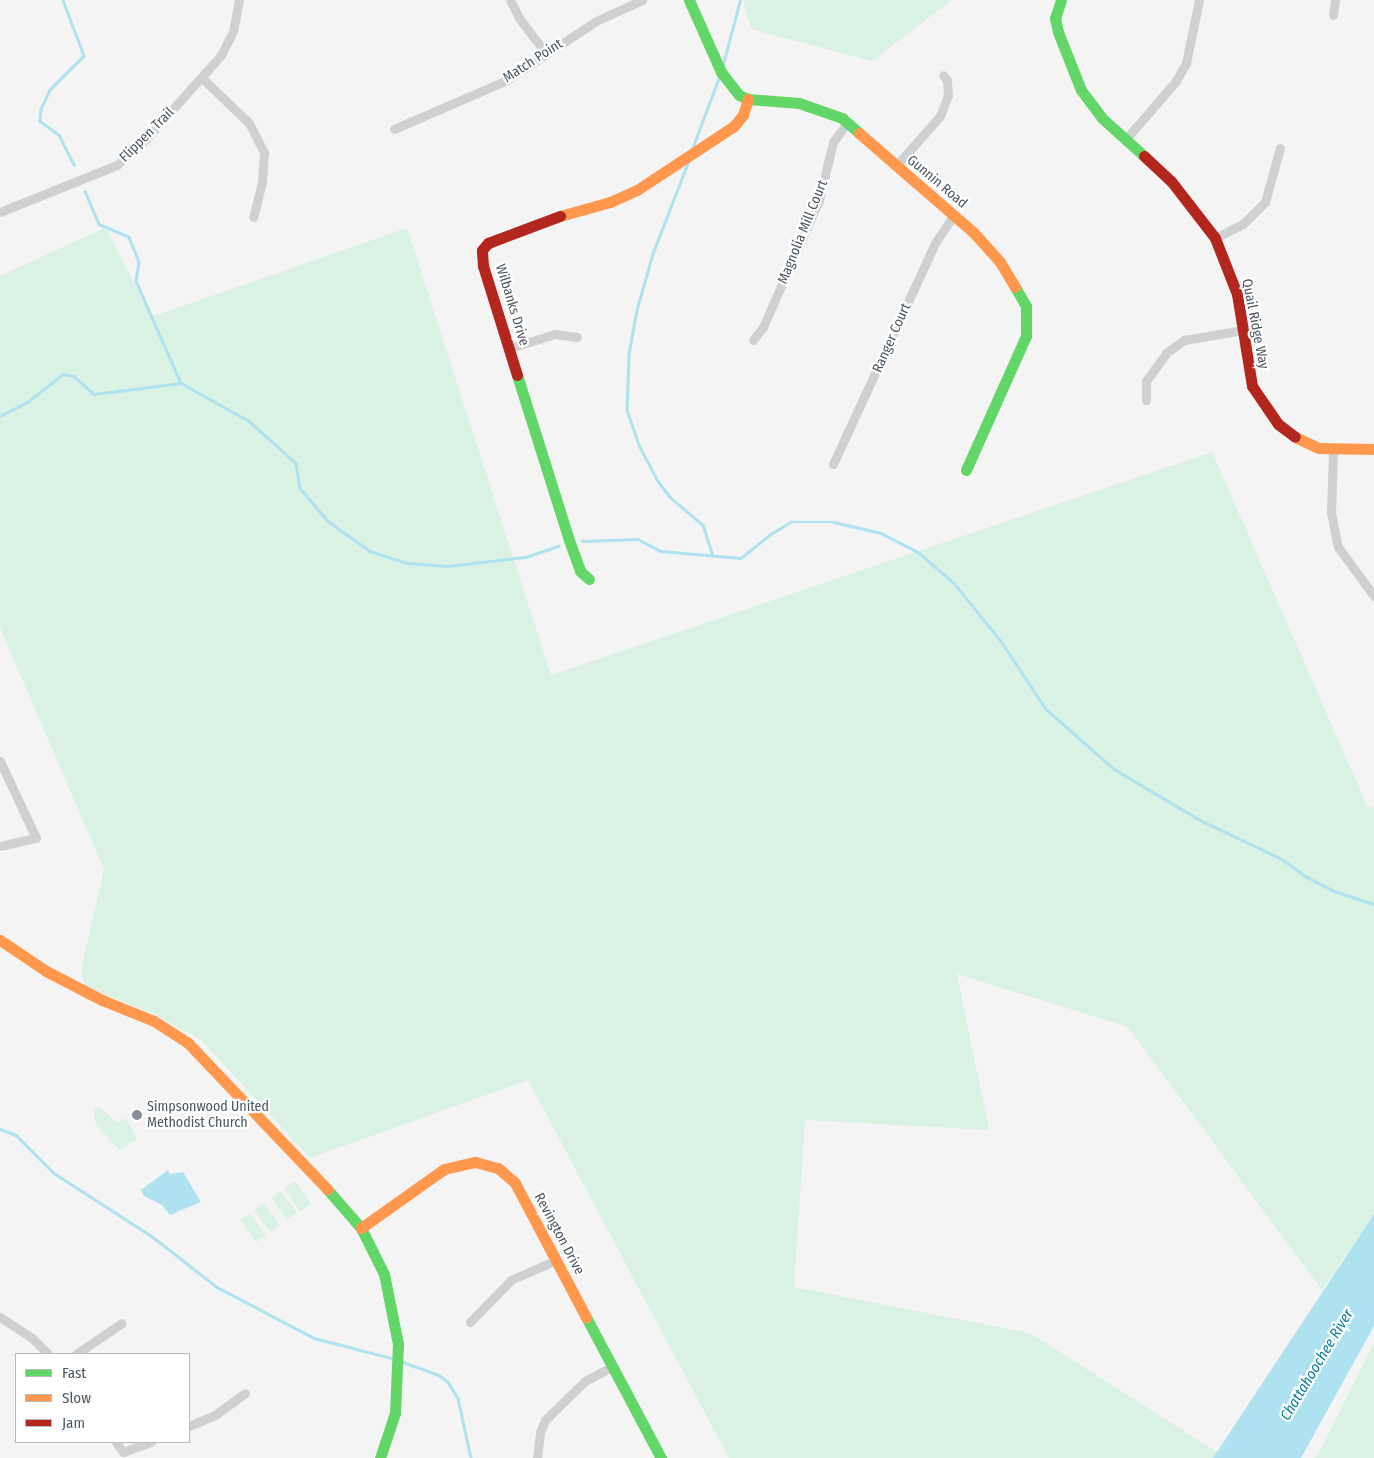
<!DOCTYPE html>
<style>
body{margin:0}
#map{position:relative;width:1374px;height:1458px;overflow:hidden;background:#f4f4f4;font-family:"Fira Sans Condensed",sans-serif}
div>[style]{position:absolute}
.green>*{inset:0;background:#d9f2e3;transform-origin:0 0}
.water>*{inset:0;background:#aee2f0}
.stream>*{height:2.5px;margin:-1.25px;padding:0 1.25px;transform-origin:1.25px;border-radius:1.25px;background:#aee2f0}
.street>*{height:9px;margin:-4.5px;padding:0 4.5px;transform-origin:4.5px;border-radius:4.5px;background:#ced0d2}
.fast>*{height:11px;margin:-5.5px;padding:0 5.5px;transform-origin:5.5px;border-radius:5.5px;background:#63d668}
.slow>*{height:11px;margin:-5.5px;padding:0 5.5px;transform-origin:5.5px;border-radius:5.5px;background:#ff974d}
.jam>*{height:11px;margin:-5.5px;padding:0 5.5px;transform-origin:5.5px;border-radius:5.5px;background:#b3261e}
.dots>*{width:14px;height:14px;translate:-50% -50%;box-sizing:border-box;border:2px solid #fff;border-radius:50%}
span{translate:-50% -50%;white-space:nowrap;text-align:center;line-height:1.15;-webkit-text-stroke:4.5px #fff;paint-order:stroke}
.street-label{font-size:14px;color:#4a5661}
.poi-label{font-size:14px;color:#4a5661}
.left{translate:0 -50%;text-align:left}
.water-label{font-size:15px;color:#0c7c9b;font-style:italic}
.legend{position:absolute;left:15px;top:1353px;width:175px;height:90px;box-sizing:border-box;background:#fff;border:1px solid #b7bbc0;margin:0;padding:6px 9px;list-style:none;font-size:15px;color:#4a5661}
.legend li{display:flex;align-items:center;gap:10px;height:25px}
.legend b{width:25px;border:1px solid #b7bbc0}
</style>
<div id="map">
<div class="green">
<div style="clip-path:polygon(743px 0,952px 0,872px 61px,751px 29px)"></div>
<div style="clip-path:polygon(106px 227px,151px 317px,407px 228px,551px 675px,1212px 452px,1368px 808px,1374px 807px,1374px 1214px,1322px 1290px,1128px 1027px,957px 974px,989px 1130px,805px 1120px,794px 1287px,1030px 1333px,1217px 1452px,1213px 1458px,729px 1458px,528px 1080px,310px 1158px,200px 1039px,155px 1015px,84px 986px,81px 970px,104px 869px,0 628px,0 276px)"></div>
<div style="clip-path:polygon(99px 1107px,118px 1123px,126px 1118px,137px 1139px,120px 1150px,96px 1125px,93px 1109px)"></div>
<div style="left:295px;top:1181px;width:28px;height:13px;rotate:55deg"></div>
<div style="left:281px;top:1191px;width:27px;height:12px;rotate:54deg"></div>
<div style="left:264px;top:1203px;width:27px;height:12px;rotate:54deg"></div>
<div style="left:250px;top:1213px;width:27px;height:12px;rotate:54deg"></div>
<div style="clip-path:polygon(1374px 1343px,1374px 1458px,1315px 1458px,1319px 1452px)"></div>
</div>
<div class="water">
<div style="clip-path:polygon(168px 1170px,170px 1174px,183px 1172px,201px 1202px,170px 1215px,162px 1205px,144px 1196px,141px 1190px)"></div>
<div style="clip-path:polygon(1374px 1214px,1374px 1326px,1301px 1458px,1213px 1458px)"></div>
</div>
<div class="stream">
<div style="left:63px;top:0;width:60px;rotate:69.4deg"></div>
<div style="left:84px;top:56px;width:48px;rotate:135deg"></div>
<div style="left:50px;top:90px;width:21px;rotate:115deg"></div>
<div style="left:41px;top:109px;width:12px;rotate:95deg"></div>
<div style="left:40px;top:121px;width:24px;rotate:36deg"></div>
<div style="left:59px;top:135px;width:33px;rotate:63deg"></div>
<div style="left:723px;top:64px;width:66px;rotate:-75.1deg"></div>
<div style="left:692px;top:149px;width:77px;rotate:-69.4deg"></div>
<div style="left:689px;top:161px;width:100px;rotate:111.2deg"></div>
<div style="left:653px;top:254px;width:58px;rotate:105.9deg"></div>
<div style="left:637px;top:310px;width:45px;rotate:100.3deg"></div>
<div style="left:629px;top:354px;width:56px;rotate:92deg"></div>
<div style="left:627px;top:410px;width:37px;rotate:71deg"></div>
<div style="left:639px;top:445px;width:41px;rotate:62.2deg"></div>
<div style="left:658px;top:481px;width:20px;rotate:53deg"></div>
<div style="left:670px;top:497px;width:43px;rotate:40.3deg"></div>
<div style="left:703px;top:525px;width:32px;rotate:72deg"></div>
<div style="left:85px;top:191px;width:36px;rotate:67deg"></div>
<div style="left:99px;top:224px;width:33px;rotate:23deg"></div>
<div style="left:129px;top:237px;width:27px;rotate:68deg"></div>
<div style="left:139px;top:262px;width:19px;rotate:99deg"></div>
<div style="left:136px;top:281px;width:111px;rotate:66.2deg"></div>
<div style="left:0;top:416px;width:29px;rotate:-27deg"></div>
<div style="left:26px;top:403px;width:47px;rotate:-38.1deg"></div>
<div style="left:63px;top:374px;width:11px;rotate:10deg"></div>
<div style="left:74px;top:376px;width:27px;rotate:42deg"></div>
<div style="left:94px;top:394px;width:88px;rotate:-7.2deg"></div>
<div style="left:181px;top:383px;width:78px;rotate:29.2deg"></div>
<div style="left:249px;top:421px;width:63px;rotate:41.8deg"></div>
<div style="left:296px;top:463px;width:25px;rotate:81deg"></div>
<div style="left:300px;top:488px;width:43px;rotate:49.7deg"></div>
<div style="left:328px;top:521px;width:52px;rotate:35.5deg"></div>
<div style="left:370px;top:551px;width:39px;rotate:18deg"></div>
<div style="left:407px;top:563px;width:41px;rotate:4.2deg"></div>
<div style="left:448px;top:566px;width:79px;rotate:-6.6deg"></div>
<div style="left:526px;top:557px;width:34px;rotate:-19deg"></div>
<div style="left:582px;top:541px;width:56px;rotate:-2deg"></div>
<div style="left:638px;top:539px;width:26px;rotate:28deg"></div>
<div style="left:661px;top:551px;width:80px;rotate:5deg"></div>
<div style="left:741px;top:558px;width:36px;rotate:-39deg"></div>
<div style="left:769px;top:535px;width:26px;rotate:-31deg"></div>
<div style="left:791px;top:522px;width:43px"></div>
<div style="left:834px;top:522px;width:48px;rotate:13.2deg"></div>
<div style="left:881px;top:533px;width:42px;rotate:27.2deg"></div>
<div style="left:918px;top:552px;width:48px;rotate:40.7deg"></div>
<div style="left:954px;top:583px;width:75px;rotate:51deg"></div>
<div style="left:1001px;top:641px;width:82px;rotate:56.5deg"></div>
<div style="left:1046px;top:709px;width:91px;rotate:41.4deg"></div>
<div style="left:1114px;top:769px;width:102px;rotate:30.6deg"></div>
<div style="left:1202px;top:821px;width:89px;rotate:25.4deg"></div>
<div style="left:1282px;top:859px;width:31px;rotate:36deg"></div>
<div style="left:1307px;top:877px;width:30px;rotate:27deg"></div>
<div style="left:1334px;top:891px;width:42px;rotate:18deg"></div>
<div style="left:0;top:1129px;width:17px;rotate:21deg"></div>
<div style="left:16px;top:1135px;width:54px;rotate:45deg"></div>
<div style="left:54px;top:1173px;width:118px;rotate:32.9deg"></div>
<div style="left:153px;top:1237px;width:81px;rotate:38deg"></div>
<div style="left:217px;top:1287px;width:110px;rotate:27.7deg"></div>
<div style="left:314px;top:1338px;width:84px;rotate:14.5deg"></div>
<div style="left:400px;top:1361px;width:41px;rotate:19.7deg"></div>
<div style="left:439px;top:1375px;width:11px;rotate:38deg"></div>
<div style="left:448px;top:1382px;width:19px;rotate:58deg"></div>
<div style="left:458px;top:1398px;width:61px;rotate:77.8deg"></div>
</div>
<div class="street">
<div style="left:510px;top:0;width:20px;rotate:63deg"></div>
<div style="left:519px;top:18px;width:43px;rotate:52.6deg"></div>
<div style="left:1333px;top:15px;width:15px;rotate:-82deg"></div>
<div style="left:202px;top:78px;width:65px;rotate:43.8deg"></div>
<div style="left:249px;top:123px;width:34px;rotate:63deg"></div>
<div style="left:264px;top:153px;width:29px;rotate:94deg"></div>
<div style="left:262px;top:182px;width:36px;rotate:104deg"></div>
<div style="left:394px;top:129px;width:123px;rotate:-23.4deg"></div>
<div style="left:507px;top:80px;width:107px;rotate:-33.5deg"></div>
<div style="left:596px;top:21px;width:51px;rotate:-24.5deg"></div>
<div style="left:1125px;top:140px;width:78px;rotate:-49.2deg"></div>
<div style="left:1176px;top:81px;width:21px;rotate:-61deg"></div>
<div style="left:1186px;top:63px;width:64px;rotate:-78.3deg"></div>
<div style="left:896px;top:166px;width:67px;rotate:-48.7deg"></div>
<div style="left:940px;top:116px;width:22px;rotate:-69deg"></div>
<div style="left:948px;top:95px;width:15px;rotate:-94deg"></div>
<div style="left:947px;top:80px;width:6px;rotate:-129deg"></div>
<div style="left:0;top:212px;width:126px;rotate:-21.9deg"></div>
<div style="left:117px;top:165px;width:39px;rotate:-42deg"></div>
<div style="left:146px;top:139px;width:113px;rotate:-48.2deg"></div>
<div style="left:221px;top:55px;width:27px;rotate:-63deg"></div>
<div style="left:233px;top:31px;width:32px;rotate:-79deg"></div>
<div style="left:1215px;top:238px;width:31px;rotate:-27deg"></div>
<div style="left:1243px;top:224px;width:31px;rotate:-45deg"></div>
<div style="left:1265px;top:202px;width:56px;rotate:-74.5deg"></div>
<div style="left:753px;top:340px;width:16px;rotate:-52deg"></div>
<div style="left:763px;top:327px;width:139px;rotate:-66.2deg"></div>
<div style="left:819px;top:200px;width:60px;rotate:-76.4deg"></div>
<div style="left:833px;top:142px;width:24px;rotate:-54deg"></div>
<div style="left:510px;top:348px;width:47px;rotate:-17.3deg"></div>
<div style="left:555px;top:334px;width:22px;rotate:8deg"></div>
<div style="left:1146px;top:400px;width:19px;rotate:-90deg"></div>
<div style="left:1146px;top:381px;width:34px;rotate:-54deg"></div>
<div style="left:1166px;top:353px;width:22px;rotate:-36deg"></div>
<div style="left:1184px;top:340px;width:60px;rotate:-9.6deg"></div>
<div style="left:1333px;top:449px;width:63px;rotate:91.8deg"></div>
<div style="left:1331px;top:512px;width:36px;rotate:79deg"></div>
<div style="left:1338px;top:547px;width:61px;rotate:53.7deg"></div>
<div style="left:833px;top:464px;width:243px;rotate:-65.2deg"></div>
<div style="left:935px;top:243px;width:34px;rotate:-56deg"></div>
<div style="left:0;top:846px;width:37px;rotate:-13deg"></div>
<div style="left:36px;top:838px;width:85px;rotate:-115.1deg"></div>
<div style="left:0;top:1317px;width:38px;rotate:33deg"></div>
<div style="left:32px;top:1338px;width:23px;rotate:45deg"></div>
<div style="left:470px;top:1322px;width:59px;rotate:-45.7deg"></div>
<div style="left:511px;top:1280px;width:49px;rotate:-24deg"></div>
<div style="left:76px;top:1354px;width:55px;rotate:-34deg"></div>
<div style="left:189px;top:1426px;width:28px;rotate:-23deg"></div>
<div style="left:215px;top:1415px;width:37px;rotate:-36deg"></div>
<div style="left:116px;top:1442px;width:12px;rotate:55deg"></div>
<div style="left:123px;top:1452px;width:30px;rotate:-20deg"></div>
<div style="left:537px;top:1458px;width:26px;rotate:-83deg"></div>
<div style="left:540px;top:1432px;width:13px;rotate:-67deg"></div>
<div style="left:545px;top:1420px;width:56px;rotate:-44.3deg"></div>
<div style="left:585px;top:1381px;width:30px;rotate:-28deg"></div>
</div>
<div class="fast">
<div style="left:689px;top:0;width:79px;rotate:66deg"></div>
<div style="left:721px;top:72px;width:29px;rotate:52deg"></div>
<div style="left:739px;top:95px;width:10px;rotate:24deg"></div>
<div style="left:748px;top:99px;width:51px;rotate:4.5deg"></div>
<div style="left:799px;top:103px;width:46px;rotate:19.2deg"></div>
<div style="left:842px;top:118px;width:23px;rotate:41deg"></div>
<div style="left:1061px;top:0;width:19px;rotate:108deg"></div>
<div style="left:1055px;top:18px;width:14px;rotate:78deg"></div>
<div style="left:1058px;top:32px;width:62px;rotate:68.4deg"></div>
<div style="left:1081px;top:90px;width:35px;rotate:53deg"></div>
<div style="left:1102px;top:118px;width:57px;rotate:42.1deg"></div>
<div style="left:517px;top:375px;width:173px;rotate:72.5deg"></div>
<div style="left:569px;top:540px;width:33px;rotate:70deg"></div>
<div style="left:580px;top:571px;width:12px;rotate:42deg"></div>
<div style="left:966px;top:470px;width:147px;rotate:-65.9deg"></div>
<div style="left:1026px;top:336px;width:30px;rotate:-90deg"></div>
<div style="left:1026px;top:306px;width:22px;rotate:-120deg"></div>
<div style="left:327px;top:1189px;width:52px;rotate:48.9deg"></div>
<div style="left:361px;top:1228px;width:51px;rotate:63.4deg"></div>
<div style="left:384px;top:1274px;width:71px;rotate:78.7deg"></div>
<div style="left:398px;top:1344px;width:69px;rotate:92.5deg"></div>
<div style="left:395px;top:1413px;width:47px;rotate:108.4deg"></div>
<div style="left:586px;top:1317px;width:160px;rotate:62deg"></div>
</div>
<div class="slow">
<div style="left:859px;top:133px;width:152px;rotate:41deg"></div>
<div style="left:974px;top:233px;width:39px;rotate:48deg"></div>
<div style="left:1000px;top:262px;width:29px;rotate:59deg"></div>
<div style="left:560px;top:216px;width:52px;rotate:-15.6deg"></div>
<div style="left:610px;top:202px;width:30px;rotate:-24deg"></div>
<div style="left:637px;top:190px;width:116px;rotate:-33.4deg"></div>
<div style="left:734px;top:126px;width:14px;rotate:-51deg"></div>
<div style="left:743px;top:115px;width:17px;rotate:-73deg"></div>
<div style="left:1295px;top:437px;width:26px;rotate:25deg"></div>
<div style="left:1319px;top:448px;width:55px;rotate:1deg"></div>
<div style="left:0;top:940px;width:55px;rotate:34deg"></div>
<div style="left:46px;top:971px;width:63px;rotate:27.4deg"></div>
<div style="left:102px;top:1000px;width:56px;rotate:22deg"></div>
<div style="left:154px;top:1021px;width:40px;rotate:32.9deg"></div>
<div style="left:188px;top:1043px;width:202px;rotate:46.4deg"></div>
<div style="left:361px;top:1228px;width:102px;rotate:-35.4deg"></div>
<div style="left:444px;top:1169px;width:32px;rotate:-13deg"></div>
<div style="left:475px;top:1162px;width:24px;rotate:15deg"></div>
<div style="left:498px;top:1168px;width:23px;rotate:41deg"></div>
<div style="left:515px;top:1183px;width:152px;rotate:62.1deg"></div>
</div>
<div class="jam">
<div style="left:1144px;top:156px;width:37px;rotate:43deg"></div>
<div style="left:1171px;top:181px;width:72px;rotate:52.3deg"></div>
<div style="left:1215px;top:238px;width:60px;rotate:68.6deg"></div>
<div style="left:1237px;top:294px;width:93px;rotate:80.7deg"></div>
<div style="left:1252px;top:386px;width:46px;rotate:55.6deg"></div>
<div style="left:1278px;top:424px;width:21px;rotate:37deg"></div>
<div style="left:517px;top:375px;width:114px;rotate:-107.3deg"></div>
<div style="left:483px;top:266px;width:16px;rotate:-94deg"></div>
<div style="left:482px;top:250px;width:9px;rotate:-49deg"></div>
<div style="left:488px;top:243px;width:77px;rotate:-20.6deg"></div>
</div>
<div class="dots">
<div style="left:137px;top:1115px;background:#868d94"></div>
</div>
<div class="street-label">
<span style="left:533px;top:61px;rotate:-33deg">Match Point</span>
<span style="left:147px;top:135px;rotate:-45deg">Flippen Trail</span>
<span style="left:937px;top:182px;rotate:40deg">Gunnin Road</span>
<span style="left:803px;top:232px;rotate:-68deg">Magnolia Mill Court</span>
<span style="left:512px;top:305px;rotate:73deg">Wilbanks Drive</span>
<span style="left:1255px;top:324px;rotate:79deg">Quail Ridge Way</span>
<span style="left:892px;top:338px;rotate:-66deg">Ranger Court</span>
<span style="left:559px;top:1234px;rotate:62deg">Revington Drive</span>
</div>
<div class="poi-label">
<span class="left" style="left:147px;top:1115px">Simpsonwood United<br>Methodist Church</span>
</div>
<div class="water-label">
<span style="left:1317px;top:1365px;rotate:-59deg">Chattahoochee River</span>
</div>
<ul class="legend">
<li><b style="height:6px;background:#63d668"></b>Fast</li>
<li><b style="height:6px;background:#ff974d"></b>Slow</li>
<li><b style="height:6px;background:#b3261e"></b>Jam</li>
</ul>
</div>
